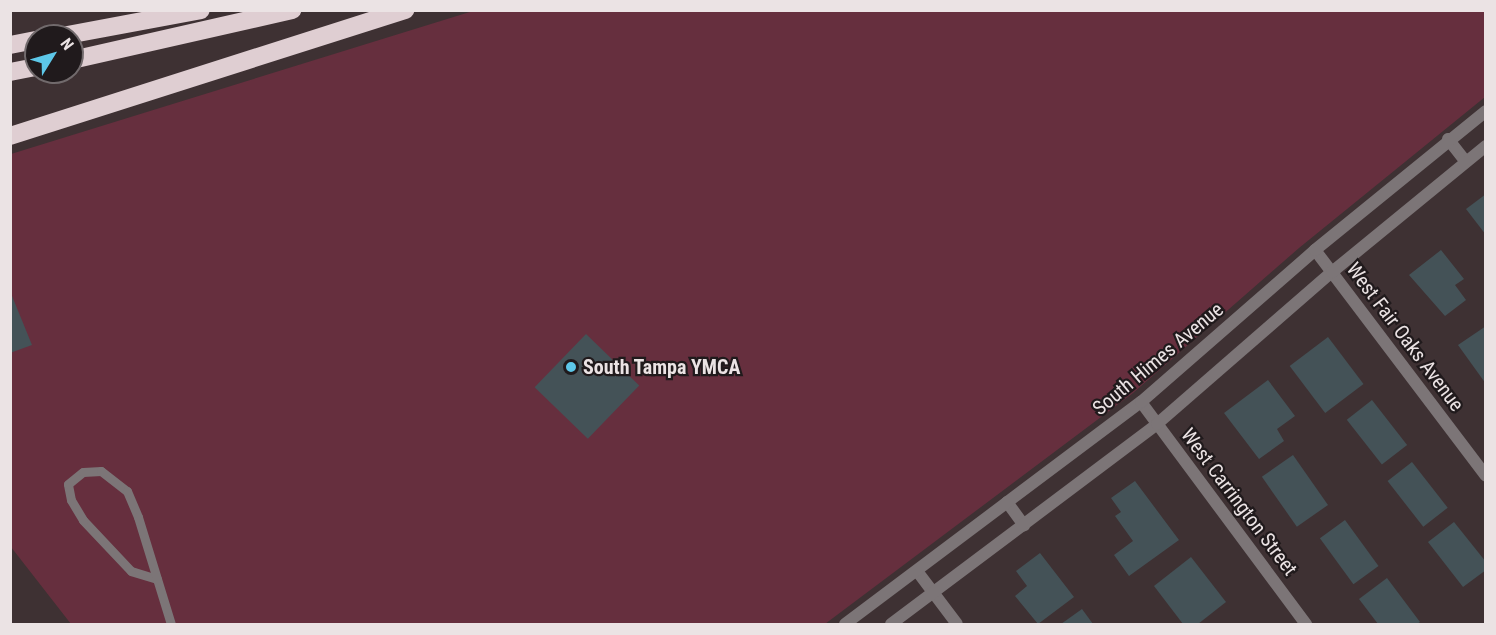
<!DOCTYPE html>
<style>
body{margin:0}
#map{position:relative;width:1496px;height:635px;overflow:hidden;background:#3e3133;font-family:"Roboto Condensed",sans-serif}
div>[style]{position:absolute}
.green>*{inset:0;background:#662f3e}
.building>*{inset:0;background:#445257;transform-origin:0 0}
.service>*{height:9px;margin:-4.5px;padding:0 4.5px;transform-origin:4.5px;border-radius:4.5px;background:#7c7577}
.minor>*{height:12px;margin:-6px;padding:0 6px;transform-origin:6px;border-radius:6px;background:#7c7577}
.tertiary>*{height:12px;margin:-6px;padding:0 6px;transform-origin:6px;border-radius:6px;background:#7c7577}
.motorway>*{height:18px;margin:-9px;padding:0 9px;transform-origin:9px;border-radius:9px;background:#dfced2}
.dots>*{width:16px;height:16px;translate:-50% -50%;box-sizing:border-box;border:3px solid #201a1c;border-radius:50%}
span{translate:-50% -50%;white-space:nowrap;text-align:center;line-height:1.15;-webkit-text-stroke:4.5px #201a1c;paint-order:stroke}
.street-label{font-size:20px;color:#ebe3e4}
.poi-label{font-size:20px;color:#ebe3e4;font-weight:700}
.left{translate:0 -50%;text-align:left}
.frame{position:absolute;inset:0;border:12px solid #ebe3e4;pointer-events:none}
.north{position:absolute;left:24px;top:24px;width:60px;height:60px;box-sizing:border-box;background:#201a1c;border:2px solid #716a6c;border-radius:50%;rotate:53deg;font-size:16px;font-weight:700;line-height:24px;text-align:center;color:#ebe3e4}
.north::after{content:'';display:block;margin:auto;width:21px;height:27px;background:#5dc7e8;clip-path:polygon(50% 0,100% 100%,50% 72%,0 100%)}
</style>
<div id="map">
<div class="green">
<div style="clip-path:polygon(473px 11px,1485px 11px,1485px 97px,1299px 248px,1133px 393px,825px 624px,71px 624px,11px 547px,11px 154px)"></div>
</div>
<div class="building">
<div style="clip-path:polygon(1486px 194px,1486px 235px,1466px 209px)"></div>
<div style="clip-path:polygon(1441px 250px,1464px 279px,1455px 285px,1466px 300px,1445px 316px,1409px 275px)"></div>
<div style="clip-path:polygon(10px 291px,32px 345px,10px 353px)"></div>
<div style="clip-path:polygon(1486px 326px,1486px 384px,1458px 345px)"></div>
<div style="left:586px;top:334px;width:74px;height:74px;rotate:44deg"></div>
<div style="left:1328px;top:337px;width:59px;height:48px;rotate:53deg"></div>
<div style="clip-path:polygon(1268px 380px,1295px 416px,1277px 429px,1284px 441px,1259px 459px,1224px 413px)"></div>
<div style="left:1372px;top:400px;width:57px;height:32px;rotate:52deg"></div>
<div style="left:1293px;top:455px;width:61px;height:38px;rotate:55deg"></div>
<div style="left:1412px;top:462px;width:58px;height:31px;rotate:52deg"></div>
<div style="clip-path:polygon(1135px 481px,1179px 540px,1129px 576px,1114px 555px,1133px 541px,1115px 516px,1121px 512px,1111px 498px)"></div>
<div style="left:1345px;top:520px;width:57px;height:31px;rotate:54deg"></div>
<div style="clip-path:polygon(1454px 522px,1486px 562px,1486px 570px,1463px 587px,1428px 542px)"></div>
<div style="clip-path:polygon(1040px 553px,1074px 597px,1038px 624px,1015px 596px,1027px 586px,1016px 571px)"></div>
<div style="clip-path:polygon(1191px 557px,1226px 602px,1198px 624px,1183px 624px,1154px 586px)"></div>
<div style="clip-path:polygon(1387px 578px,1420px 622px,1417px 624px,1378px 624px,1359px 599px)"></div>
<div style="clip-path:polygon(1082px 609px,1093px 624px,1061px 624px)"></div>
</div>
<div class="service">
<div style="left:157px;top:579px;width:27px;rotate:-163deg"></div>
<div style="left:131px;top:571px;width:70px;rotate:-133.3deg"></div>
<div style="left:83px;top:520px;width:23px;rotate:-121deg"></div>
<div style="left:71px;top:500px;width:16px;rotate:-101deg"></div>
<div style="left:68px;top:484px;width:19px;rotate:-39deg"></div>
<div style="left:83px;top:472px;width:18px;rotate:-3deg"></div>
<div style="left:101px;top:471px;width:33px;rotate:38deg"></div>
<div style="left:127px;top:491px;width:28px;rotate:67deg"></div>
<div style="left:138px;top:517px;width:112px;rotate:72.9deg"></div>
</div>
<div class="minor">
<div style="left:1315px;top:250px;width:283px;rotate:52.9deg"></div>
<div style="left:1141px;top:402px;width:277px;rotate:53.4deg"></div>
<div style="left:917px;top:571px;width:66px;rotate:53deg"></div>
</div>
<div class="tertiary">
<div style="left:1448px;top:139px;width:28px;rotate:52deg"></div>
<div style="left:1007px;top:502px;width:29px;rotate:54deg"></div>
<div style="left:845px;top:624px;width:370px;rotate:-36.9deg"></div>
<div style="left:1141px;top:402px;width:231px;rotate:-41.1deg"></div>
<div style="left:1315px;top:250px;width:220px;rotate:-39.1deg"></div>
<div style="left:891px;top:624px;width:333px;rotate:-36.9deg"></div>
<div style="left:1157px;top:424px;width:232px;rotate:-41deg"></div>
<div style="left:1332px;top:272px;width:199px;rotate:-39.3deg"></div>
</div>
<div class="motorway">
<div style="left:62px;top:36px;width:141px;rotate:-10.6deg"></div>
<div style="left:10px;top:45px;width:26px;rotate:-11deg"></div>
<div style="left:72px;top:60px;width:226px;rotate:-12.8deg"></div>
<div style="left:10px;top:72px;width:26px;rotate:-11deg"></div>
<div style="left:10px;top:136px;width:415px;rotate:-17.7deg"></div>
</div>
<div class="dots">
<div style="left:571px;top:367px;background:#5dc7e8"></div>
</div>
<div class="street-label">
<span style="left:1405px;top:337px;rotate:53deg">West Fair Oaks Avenue</span>
<span style="left:1158px;top:359px;rotate:-40deg">South Himes Avenue</span>
<span style="left:1239px;top:502px;rotate:53deg">West Carrington Street</span>
</div>
<div class="poi-label">
<span class="left" style="left:583px;top:367px">South Tampa YMCA</span>
</div>
<div class="frame"></div>
<div class="north">N</div>
</div>
